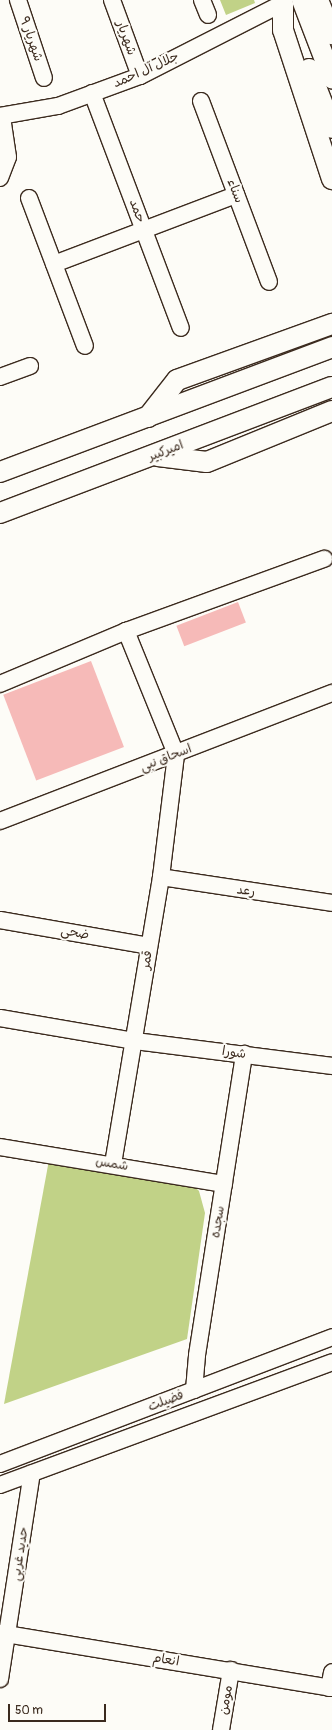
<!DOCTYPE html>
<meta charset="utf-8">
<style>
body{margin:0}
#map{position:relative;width:332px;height:1730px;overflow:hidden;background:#fdfcf7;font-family:Pangolin,"Playpen Sans Arabic",sans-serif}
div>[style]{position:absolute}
.green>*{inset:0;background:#c1d287}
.building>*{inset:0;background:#f6bab8;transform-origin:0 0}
.roads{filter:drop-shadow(1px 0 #3b2a1e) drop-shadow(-1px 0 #3b2a1e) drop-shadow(0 1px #3b2a1e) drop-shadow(0 -1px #3b2a1e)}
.minor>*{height:16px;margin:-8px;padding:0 8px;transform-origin:8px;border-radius:8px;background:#fdfcf7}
.major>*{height:20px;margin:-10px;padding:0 10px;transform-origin:10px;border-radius:10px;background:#fdfcf7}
span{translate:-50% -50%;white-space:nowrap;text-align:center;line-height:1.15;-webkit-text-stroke:4px #fdfcf7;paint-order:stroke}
.street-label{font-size:13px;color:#3b2a1e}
.scale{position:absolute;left:8px;top:1704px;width:98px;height:18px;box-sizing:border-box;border:2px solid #3b2a1e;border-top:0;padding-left:5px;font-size:12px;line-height:14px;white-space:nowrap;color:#3b2a1e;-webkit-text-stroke:3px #fdfcf7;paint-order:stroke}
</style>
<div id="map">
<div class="green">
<div style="clip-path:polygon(220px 0,254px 0,255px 3px,226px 15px)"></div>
<div style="clip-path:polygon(49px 1160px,195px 1187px,199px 1191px,205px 1213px,187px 1339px,4px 1404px)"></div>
</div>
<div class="building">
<div style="left:238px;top:602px;width:22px;height:66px;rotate:69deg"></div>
<div style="left:91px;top:661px;width:92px;height:94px;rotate:69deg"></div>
</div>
<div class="roads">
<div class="minor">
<div style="left:18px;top:0;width:82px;rotate:71.6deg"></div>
<div style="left:112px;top:0;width:81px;rotate:69.8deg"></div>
<div style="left:202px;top:0;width:16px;rotate:68deg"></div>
<div style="left:92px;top:93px;width:251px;rotate:69.3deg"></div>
<div style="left:201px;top:101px;width:193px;rotate:69.4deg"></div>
<div style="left:0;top:116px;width:59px;rotate:-9.8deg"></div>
<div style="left:58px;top:106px;width:87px;rotate:-20.1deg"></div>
<div style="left:140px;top:76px;width:161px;rotate:-27deg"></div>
<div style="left:0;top:178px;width:22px;rotate:-69deg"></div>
<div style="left:8px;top:157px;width:40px;rotate:-98.5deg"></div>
<div style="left:29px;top:198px;width:158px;rotate:69.3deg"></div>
<div style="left:54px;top:264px;width:195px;rotate:-20.8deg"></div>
<div style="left:0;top:377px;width:32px;rotate:-20deg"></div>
<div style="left:0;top:684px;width:137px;rotate:-22.8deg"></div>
<div style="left:126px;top:631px;width:211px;rotate:-20deg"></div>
<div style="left:0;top:821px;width:356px;rotate:-21.1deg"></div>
<div style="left:161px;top:877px;width:173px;rotate:8.6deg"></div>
<div style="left:0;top:920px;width:151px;rotate:9.9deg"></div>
<div style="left:0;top:1018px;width:137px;rotate:9.7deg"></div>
<div style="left:135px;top:1041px;width:199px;rotate:7.2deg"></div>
<div style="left:0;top:1147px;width:227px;rotate:9.4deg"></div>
<div style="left:113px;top:1164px;width:291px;rotate:-80.5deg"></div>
<div style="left:161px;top:877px;width:124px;rotate:-83deg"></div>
<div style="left:176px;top:754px;width:133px;rotate:-112.1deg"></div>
<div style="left:194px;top:1390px;width:35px;rotate:-85deg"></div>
<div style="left:197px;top:1355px;width:305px;rotate:-81.1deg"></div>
<div style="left:0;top:1464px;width:355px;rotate:-20.9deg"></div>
<div style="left:0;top:1485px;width:354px;rotate:-20.3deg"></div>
<div style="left:0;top:1633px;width:337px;rotate:9.4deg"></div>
<div style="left:0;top:1679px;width:208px;rotate:-81.2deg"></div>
<div style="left:329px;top:1688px;width:16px;rotate:-79deg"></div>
<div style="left:221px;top:1730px;width:61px;rotate:-80.5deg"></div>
</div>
<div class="major">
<div style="left:302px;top:0;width:84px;rotate:69deg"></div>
<div style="left:318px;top:0;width:37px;rotate:68deg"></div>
<div style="left:283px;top:3px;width:27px;rotate:90deg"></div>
<div style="left:283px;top:30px;width:157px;rotate:71.8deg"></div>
<div style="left:309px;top:69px;width:63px;rotate:68.7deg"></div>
<div style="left:148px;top:417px;width:47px;rotate:-51.9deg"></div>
<div style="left:177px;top:380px;width:165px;rotate:-19.9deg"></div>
<div style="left:158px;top:456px;width:49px;rotate:7deg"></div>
<div style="left:207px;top:462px;width:135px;rotate:-22.2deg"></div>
<div style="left:0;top:472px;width:355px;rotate:-20.6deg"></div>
<div style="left:0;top:513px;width:355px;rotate:-20.8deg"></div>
</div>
</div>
<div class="street-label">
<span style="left:126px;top:38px;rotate:70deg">شهریار</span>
<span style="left:31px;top:39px;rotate:71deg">شهریار ۹</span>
<span style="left:146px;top:70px;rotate:-24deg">جلال آل احمد</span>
<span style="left:235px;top:191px;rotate:69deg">سناء</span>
<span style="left:137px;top:211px;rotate:69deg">حمد</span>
<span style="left:166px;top:451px;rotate:-21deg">امیرکبیر</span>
<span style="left:166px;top:758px;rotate:-21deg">اسحاق نبی</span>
<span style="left:246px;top:891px;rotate:8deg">رعد</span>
<span style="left:75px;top:933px;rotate:10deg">ضحی</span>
<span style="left:147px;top:960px;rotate:-81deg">قمر</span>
<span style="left:234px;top:1053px;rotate:8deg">شورا</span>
<span style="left:112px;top:1164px;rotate:9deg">شمس</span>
<span style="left:218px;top:1222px;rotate:-81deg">سجده</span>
<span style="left:166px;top:1401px;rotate:-21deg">فضیلت</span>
<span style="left:20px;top:1554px;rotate:-81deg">حدید غربی</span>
<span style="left:166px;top:1660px;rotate:9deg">انعام</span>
<span style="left:226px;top:1700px;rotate:-80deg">مومن</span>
</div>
<div class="scale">50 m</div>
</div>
